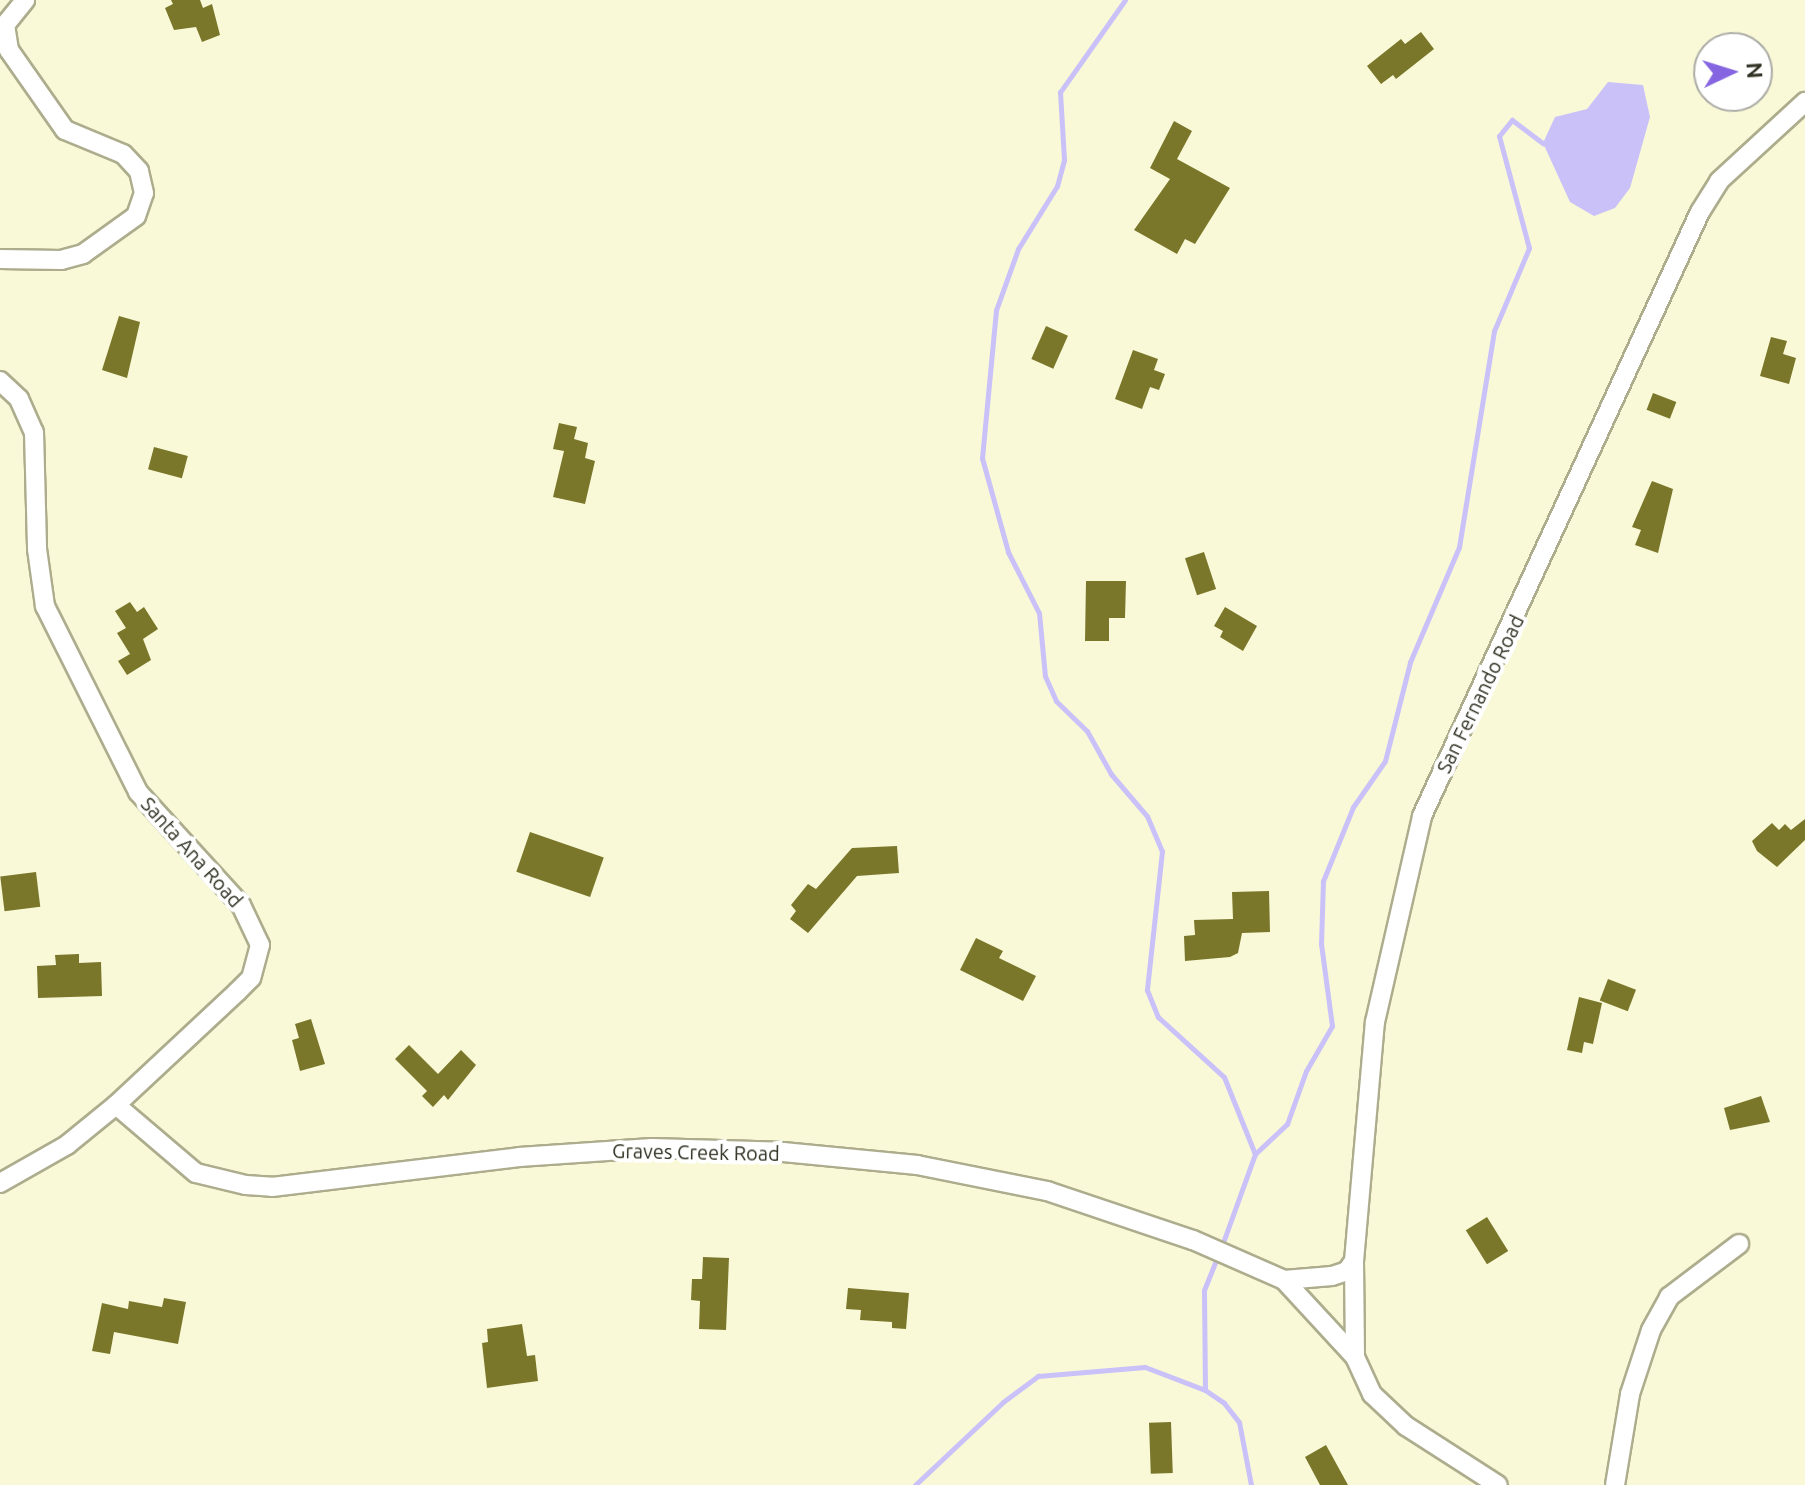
<!DOCTYPE html>
<style>
body{margin:0}
#map{position:relative;width:1805px;height:1485px;overflow:hidden;background:#f9f9d8;font-family:Ubuntu,sans-serif}
div>[style]{position:absolute}
.water>*{inset:0;background:#cac1f9}
.stream>*{height:5px;margin:-2.5px;padding:0 2.5px;transform-origin:2.5px;border-radius:2.5px;background:#cac1f9}
.building>*{inset:0;background:#7a772a;transform-origin:0 0}
.roads{filter:drop-shadow(2px 0 #adad8e) drop-shadow(-2px 0 #adad8e) drop-shadow(0 2px #adad8e) drop-shadow(0 -2px #adad8e)}
.minor>*{height:18px;margin:-9px;padding:0 9px;transform-origin:9px;border-radius:9px;background:#fff}
span{translate:-50% -50%;white-space:nowrap;text-align:center;line-height:1.15;-webkit-text-stroke:8px #fff;paint-order:stroke}
.street-label{font-size:20px;color:#313124}
.north{position:absolute;left:1693px;top:32px;width:80px;height:80px;box-sizing:border-box;background:#fff;border:2px solid #adada7;border-radius:50%;rotate:86deg;font-size:22px;font-weight:700;line-height:32px;text-align:center;color:#313124}
.north::after{content:'';display:block;margin:auto;width:28px;height:36px;background:#8565e0;clip-path:polygon(50% 0,100% 100%,50% 72%,0 100%)}
</style>
<div id="map">
<div class="water">
<div style="clip-path:polygon(1608px 82px,1643px 85px,1650px 117px,1630px 188px,1615px 208px,1594px 216px,1570px 202px,1543px 143px,1555px 117px,1587px 109px)"></div>
</div>
<div class="stream">
<div style="left:1125px;top:0;width:113px;rotate:125.2deg"></div>
<div style="left:1060px;top:92px;width:68px;rotate:86.6deg"></div>
<div style="left:1064px;top:160px;width:27px;rotate:105deg"></div>
<div style="left:1057px;top:186px;width:74px;rotate:121.8deg"></div>
<div style="left:1018px;top:249px;width:65px;rotate:109.8deg"></div>
<div style="left:996px;top:310px;width:149px;rotate:95.4deg"></div>
<div style="left:982px;top:458px;width:98px;rotate:74.5deg"></div>
<div style="left:1008px;top:552px;width:68px;rotate:63.1deg"></div>
<div style="left:1039px;top:613px;width:63px;rotate:84.6deg"></div>
<div style="left:1045px;top:676px;width:27px;rotate:66deg"></div>
<div style="left:1056px;top:701px;width:43px;rotate:44.1deg"></div>
<div style="left:1087px;top:731px;width:49px;rotate:60.8deg"></div>
<div style="left:1111px;top:774px;width:55px;rotate:49.4deg"></div>
<div style="left:1147px;top:816px;width:38px;rotate:67deg"></div>
<div style="left:1162px;top:851px;width:140px;rotate:96.2deg"></div>
<div style="left:1147px;top:990px;width:29px;rotate:68deg"></div>
<div style="left:1158px;top:1017px;width:89px;rotate:42.3deg"></div>
<div style="left:1224px;top:1077px;width:83px;rotate:68.1deg"></div>
<div style="left:1221px;top:1248px;width:100px;rotate:-70.1deg"></div>
<div style="left:1255px;top:1154px;width:44px;rotate:-43.2deg"></div>
<div style="left:1287px;top:1124px;width:56px;rotate:-70.3deg"></div>
<div style="left:1306px;top:1071px;width:52px;rotate:-60deg"></div>
<div style="left:1332px;top:1026px;width:83px;rotate:-97.6deg"></div>
<div style="left:1321px;top:944px;width:63px;rotate:-88.2deg"></div>
<div style="left:1323px;top:881px;width:80px;rotate:-67.9deg"></div>
<div style="left:1353px;top:807px;width:56px;rotate:-55.2deg"></div>
<div style="left:1385px;top:761px;width:102px;rotate:-75.8deg"></div>
<div style="left:1410px;top:662px;width:125px;rotate:-66.9deg"></div>
<div style="left:1459px;top:547px;width:219px;rotate:-80.8deg"></div>
<div style="left:1494px;top:331px;width:90px;rotate:-67.1deg"></div>
<div style="left:1529px;top:248px;width:116px;rotate:-105deg"></div>
<div style="left:1499px;top:136px;width:21px;rotate:-51deg"></div>
<div style="left:1512px;top:120px;width:39px;rotate:37deg"></div>
<div style="left:1205px;top:1390px;width:100px;rotate:-90.6deg"></div>
<div style="left:1204px;top:1290px;width:35px;rotate:-68deg"></div>
<div style="left:915px;top:1485px;width:121px;rotate:-43.3deg"></div>
<div style="left:1003px;top:1402px;width:44px;rotate:-36.6deg"></div>
<div style="left:1038px;top:1376px;width:107px;rotate:-4.8deg"></div>
<div style="left:1145px;top:1367px;width:64px;rotate:21deg"></div>
<div style="left:1205px;top:1390px;width:23px;rotate:34deg"></div>
<div style="left:1224px;top:1403px;width:24px;rotate:52deg"></div>
<div style="left:1239px;top:1422px;width:64px;rotate:79.2deg"></div>
</div>
<div class="building">
<div style="clip-path:polygon(171px 0,200px 0,203px 8px,212px 4px,220px 35px,202px 42px,196px 27px,174px 30px,165px 8px,173px 4px)"></div>
<div style="clip-path:polygon(1421px 32px,1434px 49px,1396px 79px,1393px 75px,1381px 84px,1367px 66px,1401px 39px,1405px 44px)"></div>
<div style="clip-path:polygon(1174px 121px,1192px 131px,1177px 159px,1230px 188px,1195px 244px,1185px 239px,1177px 254px,1134px 230px,1170px 179px,1150px 168px)"></div>
<div style="clip-path:polygon(119px 316px,140px 322px,127px 378px,102px 370px)"></div>
<div style="left:1046px;top:326px;width:24px;height:36px;rotate:24deg"></div>
<div style="clip-path:polygon(1771px 337px,1787px 341px,1783px 354px,1796px 358px,1789px 384px,1760px 376px)"></div>
<div style="clip-path:polygon(1133px 350px,1158px 359px,1154px 370px,1165px 374px,1159px 390px,1150px 387px,1142px 409px,1115px 399px)"></div>
<div style="left:1653px;top:393px;width:25px;height:18px;rotate:21deg"></div>
<div style="clip-path:polygon(559px 423px,577px 427px,574px 439px,588px 443px,585px 458px,595px 461px,585px 504px,553px 497px,564px 451px,553px 449px)"></div>
<div style="left:154px;top:447px;width:35px;height:23px;rotate:15deg"></div>
<div style="clip-path:polygon(1652px 481px,1673px 489px,1658px 553px,1635px 545px,1641px 530px,1632px 527px)"></div>
<div style="left:1204px;top:552px;width:39px;height:20px;rotate:72deg"></div>
<div style="clip-path:polygon(1086px 581px,1126px 581px,1125px 618px,1109px 618px,1109px 641px,1085px 641px)"></div>
<div style="clip-path:polygon(130px 602px,137px 612px,144px 607px,158px 629px,143px 639px,151px 660px,127px 675px,118px 661px,130px 654px,117px 633px,126px 628px,115px 611px)"></div>
<div style="clip-path:polygon(1225px 607px,1257px 626px,1243px 651px,1220px 637px,1223px 631px,1214px 626px)"></div>
<div style="clip-path:polygon(1805px 819px,1805px 840px,1777px 867px,1757px 851px,1752px 841px,1772px 823px,1779px 830px,1785px 824px,1791px 830px)"></div>
<div style="left:530px;top:832px;width:78px;height:42px;rotate:19deg"></div>
<div style="clip-path:polygon(897px 846px,899px 873px,857px 876px,808px 933px,790px 919px,796px 911px,791px 905px,808px 884px,816px 889px,852px 848px)"></div>
<div style="left:36px;top:872px;width:35px;height:36px;rotate:83deg"></div>
<div style="clip-path:polygon(1269px 891px,1270px 932px,1242px 933px,1238px 953px,1230px 957px,1185px 961px,1184px 936px,1195px 935px,1194px 920px,1233px 919px,1232px 892px)"></div>
<div style="clip-path:polygon(976px 938px,1003px 951px,999px 958px,1036px 976px,1023px 1001px,960px 970px)"></div>
<div style="clip-path:polygon(79px 954px,79px 963px,101px 962px,102px 996px,38px 998px,37px 966px,56px 965px,55px 955px)"></div>
<div style="left:1608px;top:979px;width:30px;height:23px;rotate:21deg"></div>
<div style="clip-path:polygon(1579px 997px,1602px 1003px,1593px 1044px,1584px 1042px,1582px 1053px,1567px 1050px)"></div>
<div style="clip-path:polygon(311px 1019px,325px 1064px,300px 1071px,292px 1040px,299px 1038px,295px 1024px)"></div>
<div style="clip-path:polygon(409px 1045px,438px 1074px,461px 1050px,476px 1065px,448px 1100px,444px 1095px,433px 1107px,422px 1096px,427px 1091px,395px 1059px)"></div>
<div style="clip-path:polygon(1761px 1096px,1770px 1122px,1730px 1130px,1724px 1108px)"></div>
<div style="left:1487px;top:1217px;width:40px;height:25px;rotate:58deg"></div>
<div style="clip-path:polygon(703px 1257px,729px 1258px,726px 1330px,699px 1329px,700px 1301px,691px 1300px,692px 1279px,702px 1279px)"></div>
<div style="clip-path:polygon(848px 1288px,909px 1293px,906px 1329px,892px 1328px,892px 1322px,860px 1320px,861px 1310px,846px 1309px)"></div>
<div style="clip-path:polygon(164px 1298px,186px 1302px,178px 1344px,114px 1332px,110px 1354px,92px 1351px,102px 1303px,128px 1309px,129px 1301px,162px 1307px)"></div>
<div style="clip-path:polygon(522px 1324px,527px 1356px,535px 1355px,538px 1381px,487px 1388px,482px 1343px,488px 1342px,487px 1329px)"></div>
<div style="left:1171px;top:1422px;width:51px;height:22px;rotate:88deg"></div>
<div style="clip-path:polygon(1326px 1445px,1348px 1485px,1320px 1485px,1305px 1457px)"></div>
</div>
<div class="roads">
<div class="minor">
<div style="left:0;top:259px;width:61px;rotate:0.9deg"></div>
<div style="left:61px;top:260px;width:23px;rotate:-15deg"></div>
<div style="left:83px;top:254px;width:65px;rotate:-35.6deg"></div>
<div style="left:136px;top:216px;width:24px;rotate:-71deg"></div>
<div style="left:144px;top:193px;width:23px;rotate:-103deg"></div>
<div style="left:139px;top:171px;width:23px;rotate:-133deg"></div>
<div style="left:123px;top:154px;width:63px;rotate:-157.5deg"></div>
<div style="left:65px;top:130px;width:98px;rotate:-125deg"></div>
<div style="left:9px;top:50px;width:25px;rotate:-99deg"></div>
<div style="left:5px;top:25px;width:32px;rotate:-51deg"></div>
<div style="left:0;top:381px;width:26px;rotate:43deg"></div>
<div style="left:19px;top:399px;width:36px;rotate:66deg"></div>
<div style="left:34px;top:432px;width:117px;rotate:88.5deg"></div>
<div style="left:37px;top:549px;width:58px;rotate:82deg"></div>
<div style="left:45px;top:606px;width:208px;rotate:63.4deg"></div>
<div style="left:138px;top:792px;width:153px;rotate:47.7deg"></div>
<div style="left:241px;top:905px;width:44px;rotate:64.6deg"></div>
<div style="left:260px;top:945px;width:34px;rotate:105deg"></div>
<div style="left:251px;top:978px;width:20px;rotate:135deg"></div>
<div style="left:237px;top:992px;width:166px;rotate:137deg"></div>
<div style="left:116px;top:1105px;width:63px;rotate:140.8deg"></div>
<div style="left:67px;top:1145px;width:77px;rotate:150.4deg"></div>
<div style="left:116px;top:1105px;width:105px;rotate:40.4deg"></div>
<div style="left:196px;top:1173px;width:51px;rotate:13.5deg"></div>
<div style="left:246px;top:1185px;width:26px;rotate:4deg"></div>
<div style="left:272px;top:1187px;width:249px;rotate:-6.9deg"></div>
<div style="left:519px;top:1157px;width:133px;rotate:-3.9deg"></div>
<div style="left:652px;top:1148px;width:131px;rotate:1.7deg"></div>
<div style="left:783px;top:1152px;width:135px;rotate:5.5deg"></div>
<div style="left:917px;top:1165px;width:133px;rotate:11.3deg"></div>
<div style="left:1047px;top:1191px;width:154px;rotate:18.6deg"></div>
<div style="left:1193px;top:1240px;width:99px;rotate:23.7deg"></div>
<div style="left:1284px;top:1280px;width:48px;rotate:-4.8deg"></div>
<div style="left:1332px;top:1276px;width:16px;rotate:-18deg"></div>
<div style="left:1347px;top:1271px;width:12px;rotate:-55deg"></div>
<div style="left:1284px;top:1280px;width:105px;rotate:47.3deg"></div>
<div style="left:1355px;top:1357px;width:41px;rotate:65.3deg"></div>
<div style="left:1372px;top:1394px;width:47px;rotate:43.3deg"></div>
<div style="left:1406px;top:1426px;width:109px;rotate:32.7deg"></div>
<div style="left:1355px;top:1357px;width:96px;rotate:-90.6deg"></div>
<div style="left:1354px;top:1261px;width:240px;rotate:-85deg"></div>
<div style="left:1375px;top:1022px;width:211px;rotate:-77.1deg"></div>
<div style="left:1422px;top:816px;width:665px;rotate:-65.29deg"></div>
<div style="left:1700px;top:212px;width:36px;rotate:-58deg"></div>
<div style="left:1719px;top:181px;width:117px;rotate:-42.6deg"></div>
<div style="left:1615px;top:1485px;width:92px;rotate:-80.6deg"></div>
<div style="left:1630px;top:1394px;width:67px;rotate:-71.8deg"></div>
<div style="left:1651px;top:1330px;width:38px;rotate:-61deg"></div>
<div style="left:1669px;top:1297px;width:88px;rotate:-37.1deg"></div>
</div>
</div>
<div class="street-label">
<span style="left:1480px;top:694px;rotate:-64deg">San Fernando Road</span>
<span style="left:192px;top:852px;rotate:48deg">Santa Ana Road</span>
<span style="left:696px;top:1152px;rotate:1deg">Graves Creek Road</span>
</div>
<div class="north">N</div>
</div>
